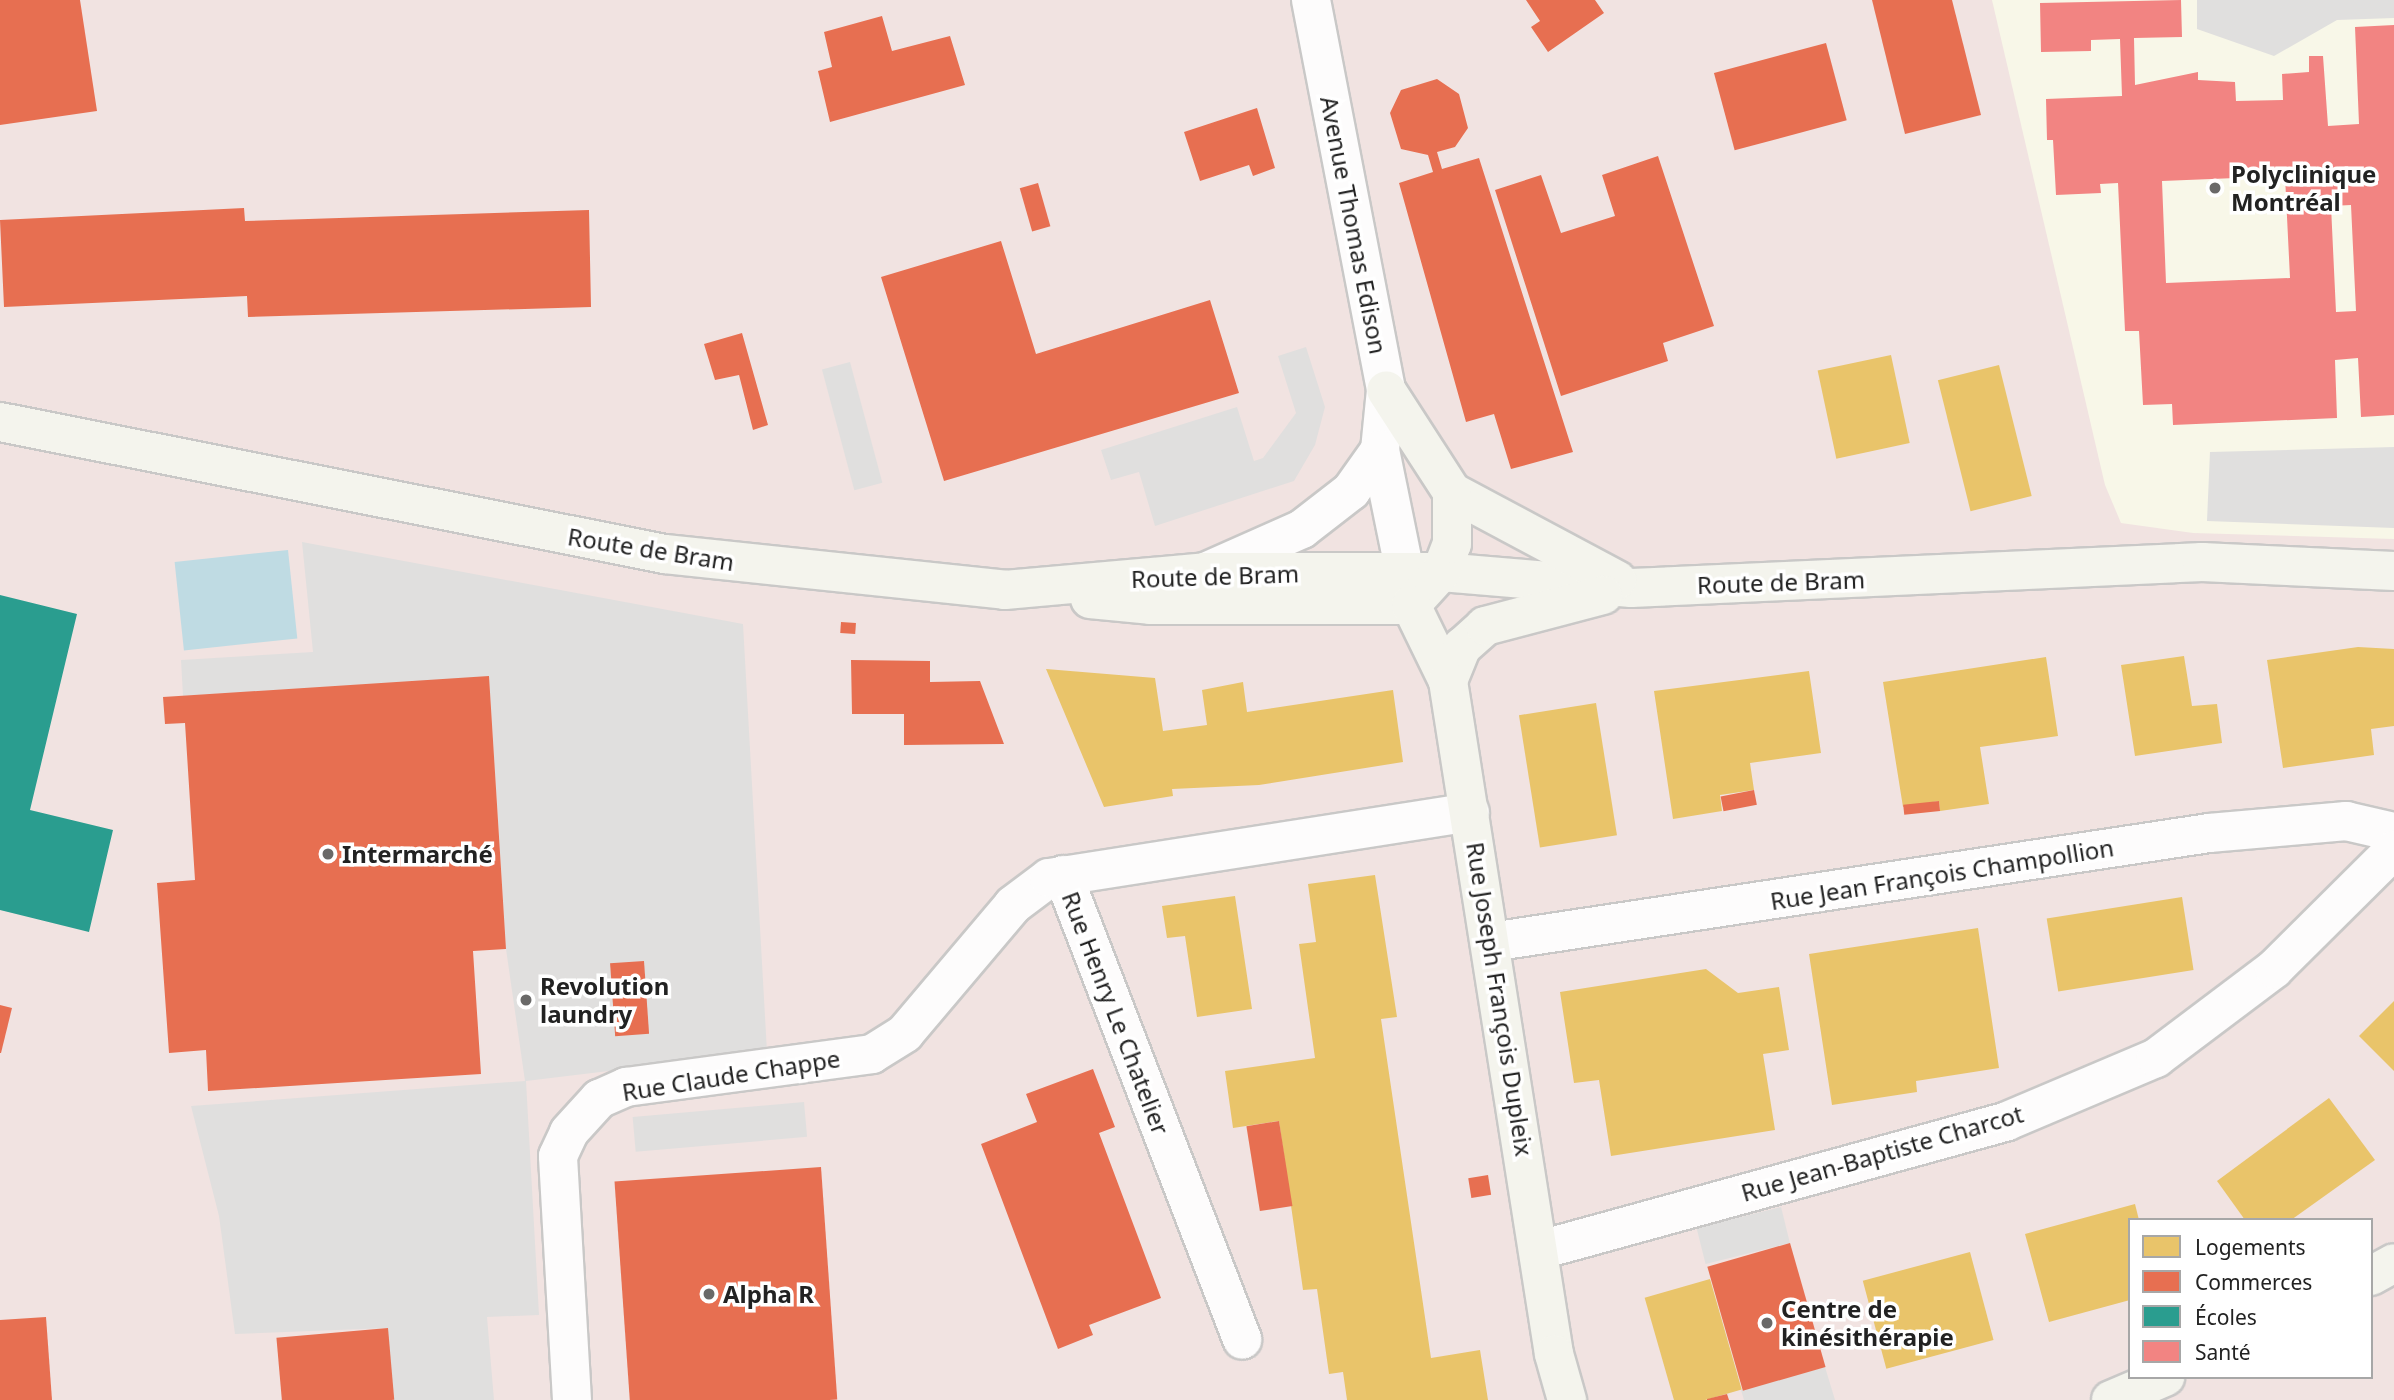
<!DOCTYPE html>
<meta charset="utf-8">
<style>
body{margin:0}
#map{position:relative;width:2394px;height:1400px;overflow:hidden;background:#f0eeeb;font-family:"Noto Sans",sans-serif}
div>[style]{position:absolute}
.commercial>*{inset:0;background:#f1e3e1}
.education>*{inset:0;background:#f8f7e8}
.parking>*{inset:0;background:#e0dfde;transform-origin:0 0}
.water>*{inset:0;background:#bfdbe3;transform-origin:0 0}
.homes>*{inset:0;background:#e9c46a;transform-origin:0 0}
.shops>*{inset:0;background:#e76f51;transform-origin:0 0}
.schools>*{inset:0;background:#2a9d8f}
.health>*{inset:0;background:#f28482}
.roads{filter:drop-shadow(2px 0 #c9c8c7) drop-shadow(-2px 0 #c9c8c7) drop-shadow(0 2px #c9c8c7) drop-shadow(0 -2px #c9c8c7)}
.minor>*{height:38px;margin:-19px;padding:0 19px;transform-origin:19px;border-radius:19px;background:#fdfcfc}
.secondary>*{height:38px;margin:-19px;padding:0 19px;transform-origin:19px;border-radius:19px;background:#f4f4ed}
.dots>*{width:19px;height:19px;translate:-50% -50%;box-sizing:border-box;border:4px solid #fff;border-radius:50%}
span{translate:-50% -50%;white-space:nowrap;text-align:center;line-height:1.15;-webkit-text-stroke:7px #fff;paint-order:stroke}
.poi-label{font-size:24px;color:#222;font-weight:700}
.left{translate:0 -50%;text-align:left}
.street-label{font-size:24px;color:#222}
.legend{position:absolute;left:2128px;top:1218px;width:245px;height:161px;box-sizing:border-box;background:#fff;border:2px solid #a7a7a7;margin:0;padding:9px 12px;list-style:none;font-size:21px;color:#222}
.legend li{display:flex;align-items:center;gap:14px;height:35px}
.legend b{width:35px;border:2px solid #a7a7a7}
</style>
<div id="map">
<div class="commercial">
<div style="clip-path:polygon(evenodd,0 0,2394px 0,2394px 1400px,0 1400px,0 0,2130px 1220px,2371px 1220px,2371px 1377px,2130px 1377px,2130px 1220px)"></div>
</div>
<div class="education">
<div style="clip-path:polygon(1992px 0,2394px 0,2394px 539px,2193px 533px,2121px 523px,2105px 485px)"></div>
</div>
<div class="parking">
<div style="clip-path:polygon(2197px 0,2394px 0,2394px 18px,2337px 20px,2274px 56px,2197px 29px)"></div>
<div style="clip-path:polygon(1306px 347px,1325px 407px,1315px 445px,1294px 481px,1155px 526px,1139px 472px,1111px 480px,1101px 450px,1237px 407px,1254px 461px,1263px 458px,1296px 413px,1278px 356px)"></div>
<div style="left:850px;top:362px;width:125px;height:29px;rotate:75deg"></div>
<div style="clip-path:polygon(2394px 447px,2394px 528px,2207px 521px,2210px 452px)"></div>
<div style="clip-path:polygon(302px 542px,743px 624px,767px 1052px,526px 1081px,539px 1315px,487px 1317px,494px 1400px,394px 1400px,387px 1328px,235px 1334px,219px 1216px,191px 1106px,525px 1081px,506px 949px,489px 677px,183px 696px,181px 660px,313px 652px)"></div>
<div style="left:804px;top:1102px;width:35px;height:172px;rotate:85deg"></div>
<div style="left:1781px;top:1207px;width:37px;height:87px;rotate:76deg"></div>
<div style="clip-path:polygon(1825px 1367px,1835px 1400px,1744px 1400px,1741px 1390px)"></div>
</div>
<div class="water">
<div style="left:288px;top:550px;width:89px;height:114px;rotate:84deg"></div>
</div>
<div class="homes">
<div style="left:1891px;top:355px;width:90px;height:75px;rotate:78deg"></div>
<div style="left:1999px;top:365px;width:135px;height:63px;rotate:76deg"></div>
<div style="clip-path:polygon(2358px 647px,2394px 649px,2394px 726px,2371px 729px,2374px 755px,2283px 768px,2267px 660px)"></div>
<div style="clip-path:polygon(2184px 656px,2192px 706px,2217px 704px,2222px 743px,2135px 756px,2121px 665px)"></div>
<div style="clip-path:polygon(2046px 657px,2058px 736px,1980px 747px,1989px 804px,1940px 811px,1939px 801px,1903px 807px,1883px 682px)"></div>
<div style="clip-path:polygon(1046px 669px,1155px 678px,1163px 731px,1207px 725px,1202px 690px,1243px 682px,1247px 712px,1393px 690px,1403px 762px,1259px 785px,1172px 789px,1173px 796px,1104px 807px)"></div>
<div style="clip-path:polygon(1809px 671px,1821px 753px,1750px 763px,1754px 790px,1720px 795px,1722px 811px,1673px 819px,1654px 691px)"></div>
<div style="left:1596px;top:703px;width:134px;height:78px;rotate:81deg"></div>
<div style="clip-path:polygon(1375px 875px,1397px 1017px,1381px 1019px,1431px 1358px,1480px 1350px,1488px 1400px,1347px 1400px,1343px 1372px,1329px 1374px,1317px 1289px,1303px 1290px,1279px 1121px,1233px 1128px,1225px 1071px,1315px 1058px,1299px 944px,1316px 942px,1308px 884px)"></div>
<div style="clip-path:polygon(1235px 896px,1252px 1009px,1197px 1017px,1185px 936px,1167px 938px,1162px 906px)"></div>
<div style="left:2182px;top:897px;width:74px;height:137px;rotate:81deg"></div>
<div style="clip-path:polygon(1978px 928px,1999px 1068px,1916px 1081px,1917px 1092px,1832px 1105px,1809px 954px)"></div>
<div style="clip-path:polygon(1706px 969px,1738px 993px,1779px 987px,1789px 1050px,1763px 1054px,1775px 1130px,1611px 1156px,1599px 1080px,1574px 1083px,1560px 992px)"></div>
<div style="clip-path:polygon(2394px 1001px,2394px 1071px,2359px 1036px)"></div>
<div style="clip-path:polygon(2329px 1098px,2375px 1160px,2291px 1220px,2245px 1220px,2217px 1181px)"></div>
<div style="clip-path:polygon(2135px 1204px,2139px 1220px,2130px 1220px,2130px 1300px,2049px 1322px,2025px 1234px)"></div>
<div style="left:1970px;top:1252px;width:91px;height:111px;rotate:75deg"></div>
<div style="left:1710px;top:1279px;width:115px;height:68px;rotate:74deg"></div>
</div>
<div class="shops">
<div style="clip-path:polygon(0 0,80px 0,97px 111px,0 125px)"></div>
<div style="clip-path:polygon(1526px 0,1595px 0,1604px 13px,1548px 52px,1531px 27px,1540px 21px)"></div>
<div style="clip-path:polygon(1872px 0,1952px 0,1981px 115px,1905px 134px)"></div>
<div style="clip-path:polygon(882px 16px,892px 51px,950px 36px,965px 85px,830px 122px,818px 71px,832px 67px,824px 32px)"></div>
<div style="left:1826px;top:43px;width:80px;height:116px;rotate:75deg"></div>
<div style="clip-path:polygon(1437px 79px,1459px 94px,1468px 128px,1455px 147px,1437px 152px,1442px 169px,1479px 158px,1573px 452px,1511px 469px,1494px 414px,1466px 422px,1399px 183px,1433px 172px,1428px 155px,1401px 149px,1390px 113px,1401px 90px)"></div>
<div style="clip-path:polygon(1257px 108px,1275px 168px,1253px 176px,1249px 165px,1200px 181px,1184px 132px)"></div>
<div style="clip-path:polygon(1658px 156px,1714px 326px,1663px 343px,1668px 361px,1561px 396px,1495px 190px,1541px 175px,1561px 233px,1615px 216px,1602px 175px)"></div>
<div style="left:1038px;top:183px;width:45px;height:19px;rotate:74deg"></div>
<div style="clip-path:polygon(244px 208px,245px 221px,589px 210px,591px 307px,248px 317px,247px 296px,4px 307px,0 220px)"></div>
<div style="clip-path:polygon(1001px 241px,1036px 354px,1210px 300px,1239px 393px,944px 481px,881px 277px)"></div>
<div style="clip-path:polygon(742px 333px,768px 425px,753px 430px,739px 375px,715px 380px,704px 344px)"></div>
<div style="left:841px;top:622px;width:15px;height:11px;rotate:4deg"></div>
<div style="clip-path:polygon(851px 660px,930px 661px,930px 682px,980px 681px,1004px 744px,904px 745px,904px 714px,852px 714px)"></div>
<div style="clip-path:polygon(489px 676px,506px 949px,473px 951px,481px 1074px,208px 1091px,206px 1050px,169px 1053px,157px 883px,195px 880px,185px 723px,165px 724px,163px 697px)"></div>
<div style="left:1754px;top:790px;width:15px;height:34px;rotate:79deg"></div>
<div style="left:1939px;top:801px;width:10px;height:36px;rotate:84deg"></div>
<div style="left:644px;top:961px;width:73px;height:34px;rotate:86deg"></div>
<div style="clip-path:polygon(0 1005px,12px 1008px,1px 1053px,0 1053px)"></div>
<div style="clip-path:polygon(1093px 1069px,1115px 1127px,1099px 1133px,1161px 1298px,1089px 1325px,1093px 1335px,1058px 1349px,981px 1144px,1037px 1122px,1026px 1094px)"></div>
<div style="left:1279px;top:1121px;width:86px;height:33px;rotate:81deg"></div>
<div style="left:821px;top:1167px;width:233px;height:207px;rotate:86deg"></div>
<div style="left:1488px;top:1175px;width:20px;height:20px;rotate:81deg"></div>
<div style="left:1790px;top:1243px;width:129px;height:86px;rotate:74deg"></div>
<div style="clip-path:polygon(46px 1317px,52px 1400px,0 1400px,0 1320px)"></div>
<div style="left:388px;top:1328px;width:72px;height:112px;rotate:85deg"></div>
<div style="clip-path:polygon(1727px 1394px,1729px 1400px,1707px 1400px,1707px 1399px)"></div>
</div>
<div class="schools">
<div style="clip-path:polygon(0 595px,77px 614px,30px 810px,113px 830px,89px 932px,0 910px)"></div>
</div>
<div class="health">
<div style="clip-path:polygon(evenodd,2181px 0,2182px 37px,2134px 38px,2135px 85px,2198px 72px,2198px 80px,2235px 82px,2236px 101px,2283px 100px,2282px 74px,2309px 72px,2309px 56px,2323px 56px,2328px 126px,2359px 124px,2355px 27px,2394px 25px,2394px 415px,2361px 417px,2358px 358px,2335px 360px,2337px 418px,2173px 425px,2172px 404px,2143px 405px,2139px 331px,2125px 331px,2118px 183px,2100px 184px,2101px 193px,2056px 195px,2053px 140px,2047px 140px,2046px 99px,2122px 96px,2120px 39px,2091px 40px,2091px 51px,2041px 52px,2040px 3px,2181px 0,2285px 176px,2290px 278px,2166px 283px,2162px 181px,2285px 176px,2181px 0,2351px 205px,2356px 311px,2336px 312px,2331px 206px,2351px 205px)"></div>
</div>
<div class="roads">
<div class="minor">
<div style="left:1311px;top:0;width:397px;rotate:79.1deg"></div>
<div style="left:1386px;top:390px;width:60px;rotate:95.7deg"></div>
<div style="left:1380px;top:450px;width:156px;rotate:78.5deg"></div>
<div style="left:1205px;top:572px;width:106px;rotate:-23.9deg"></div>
<div style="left:1302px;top:529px;width:62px;rotate:-37.8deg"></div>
<div style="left:1351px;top:491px;width:50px;rotate:-54.7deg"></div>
<div style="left:1063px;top:875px;width:498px;rotate:68.9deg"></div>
<div style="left:1491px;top:942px;width:726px;rotate:-8.63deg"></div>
<div style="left:2209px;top:833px;width:138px;rotate:-5deg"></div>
<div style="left:2346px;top:821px;width:49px;rotate:12.9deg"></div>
<div style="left:1540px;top:1250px;width:484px;rotate:-15.4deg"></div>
<div style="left:2007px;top:1121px;width:162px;rotate:-22.9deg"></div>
<div style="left:2156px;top:1058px;width:148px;rotate:-37deg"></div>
<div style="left:2274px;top:969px;width:169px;rotate:-44.8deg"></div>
<div style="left:572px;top:1400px;width:244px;rotate:-93.3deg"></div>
<div style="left:558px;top:1156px;width:26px;rotate:-65deg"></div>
<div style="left:569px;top:1132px;width:45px;rotate:-47.7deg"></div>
<div style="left:599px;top:1099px;width:30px;rotate:-24deg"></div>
<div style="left:626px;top:1087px;width:248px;rotate:-7.6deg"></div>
<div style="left:872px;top:1054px;width:39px;rotate:-32deg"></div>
<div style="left:905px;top:1033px;width:167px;rotate:-49.8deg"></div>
<div style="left:1013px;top:905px;width:45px;rotate:-36.9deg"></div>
<div style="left:1049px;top:878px;width:426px;rotate:-8.9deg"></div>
</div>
<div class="secondary">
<div style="left:0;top:422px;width:678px;rotate:11.23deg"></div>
<div style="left:665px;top:554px;width:342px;rotate:6deg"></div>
<div style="left:1005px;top:590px;width:201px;rotate:-5.1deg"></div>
<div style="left:1205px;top:572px;width:236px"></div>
<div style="left:1441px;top:572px;width:191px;rotate:4.8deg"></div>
<div style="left:1631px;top:588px;width:572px;rotate:-2.61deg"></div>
<div style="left:2202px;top:562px;width:192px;rotate:2.7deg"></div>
<div style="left:1452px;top:492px;width:187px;rotate:28.1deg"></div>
<div style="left:1090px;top:599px;width:60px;rotate:5.7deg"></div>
<div style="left:1150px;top:605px;width:261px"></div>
<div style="left:1411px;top:605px;width:45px;rotate:-47.7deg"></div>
<div style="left:1441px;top:572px;width:30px;rotate:-69deg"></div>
<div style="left:1452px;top:544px;width:52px;rotate:-90deg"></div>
<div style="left:1452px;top:492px;width:121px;rotate:-122.9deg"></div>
<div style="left:1411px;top:605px;width:85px;rotate:64deg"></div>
<div style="left:1448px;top:681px;width:681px;rotate:81.05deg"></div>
<div style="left:1554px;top:1354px;width:48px;rotate:74.2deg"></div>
<div style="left:1448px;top:681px;width:37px;rotate:-68deg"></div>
<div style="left:1462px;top:647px;width:31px;rotate:-42deg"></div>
<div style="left:1485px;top:626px;width:122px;rotate:-14.7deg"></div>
<div style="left:2371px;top:1276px;width:26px;rotate:-29deg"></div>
<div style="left:2111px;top:1400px;width:59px;rotate:-23.1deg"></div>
</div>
</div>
<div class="dots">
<div style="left:2215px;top:188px;background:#6a6968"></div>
<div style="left:328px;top:854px;background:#6a6968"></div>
<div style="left:526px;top:1000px;background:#6a6968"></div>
<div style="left:709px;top:1294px;background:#6a6968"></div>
<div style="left:1767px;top:1323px;background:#6a6968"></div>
</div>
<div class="poi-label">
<span class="left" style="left:2231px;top:188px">Polyclinique<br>Montréal</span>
<span class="left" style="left:342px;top:854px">Intermarché</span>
<span class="left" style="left:540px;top:1000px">Revolution<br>laundry</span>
<span class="left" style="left:723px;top:1294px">Alpha R</span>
<span class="left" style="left:1781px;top:1323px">Centre de<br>kinésithérapie</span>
</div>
<div class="street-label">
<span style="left:1354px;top:225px;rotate:79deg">Avenue Thomas Edison</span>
<span style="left:651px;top:549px;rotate:9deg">Route de Bram</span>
<span style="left:1215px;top:576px;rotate:-2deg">Route de Bram</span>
<span style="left:1781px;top:582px;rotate:-2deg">Route de Bram</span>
<span style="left:1942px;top:874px;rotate:-9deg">Rue Jean François Champollion</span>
<span style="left:1500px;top:999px;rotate:81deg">Rue Joseph François Dupleix</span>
<span style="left:1116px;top:1013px;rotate:69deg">Rue Henry Le Chatelier</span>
<span style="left:731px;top:1075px;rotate:-9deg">Rue Claude Chappe</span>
<span style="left:1882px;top:1153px;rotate:-16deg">Rue Jean-Baptiste Charcot</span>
</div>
<ul class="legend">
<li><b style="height:19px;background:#e9c46a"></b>Logements</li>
<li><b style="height:19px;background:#e76f51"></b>Commerces</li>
<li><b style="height:19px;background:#2a9d8f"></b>Écoles</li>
<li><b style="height:19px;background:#f28482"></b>Santé</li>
</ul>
</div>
